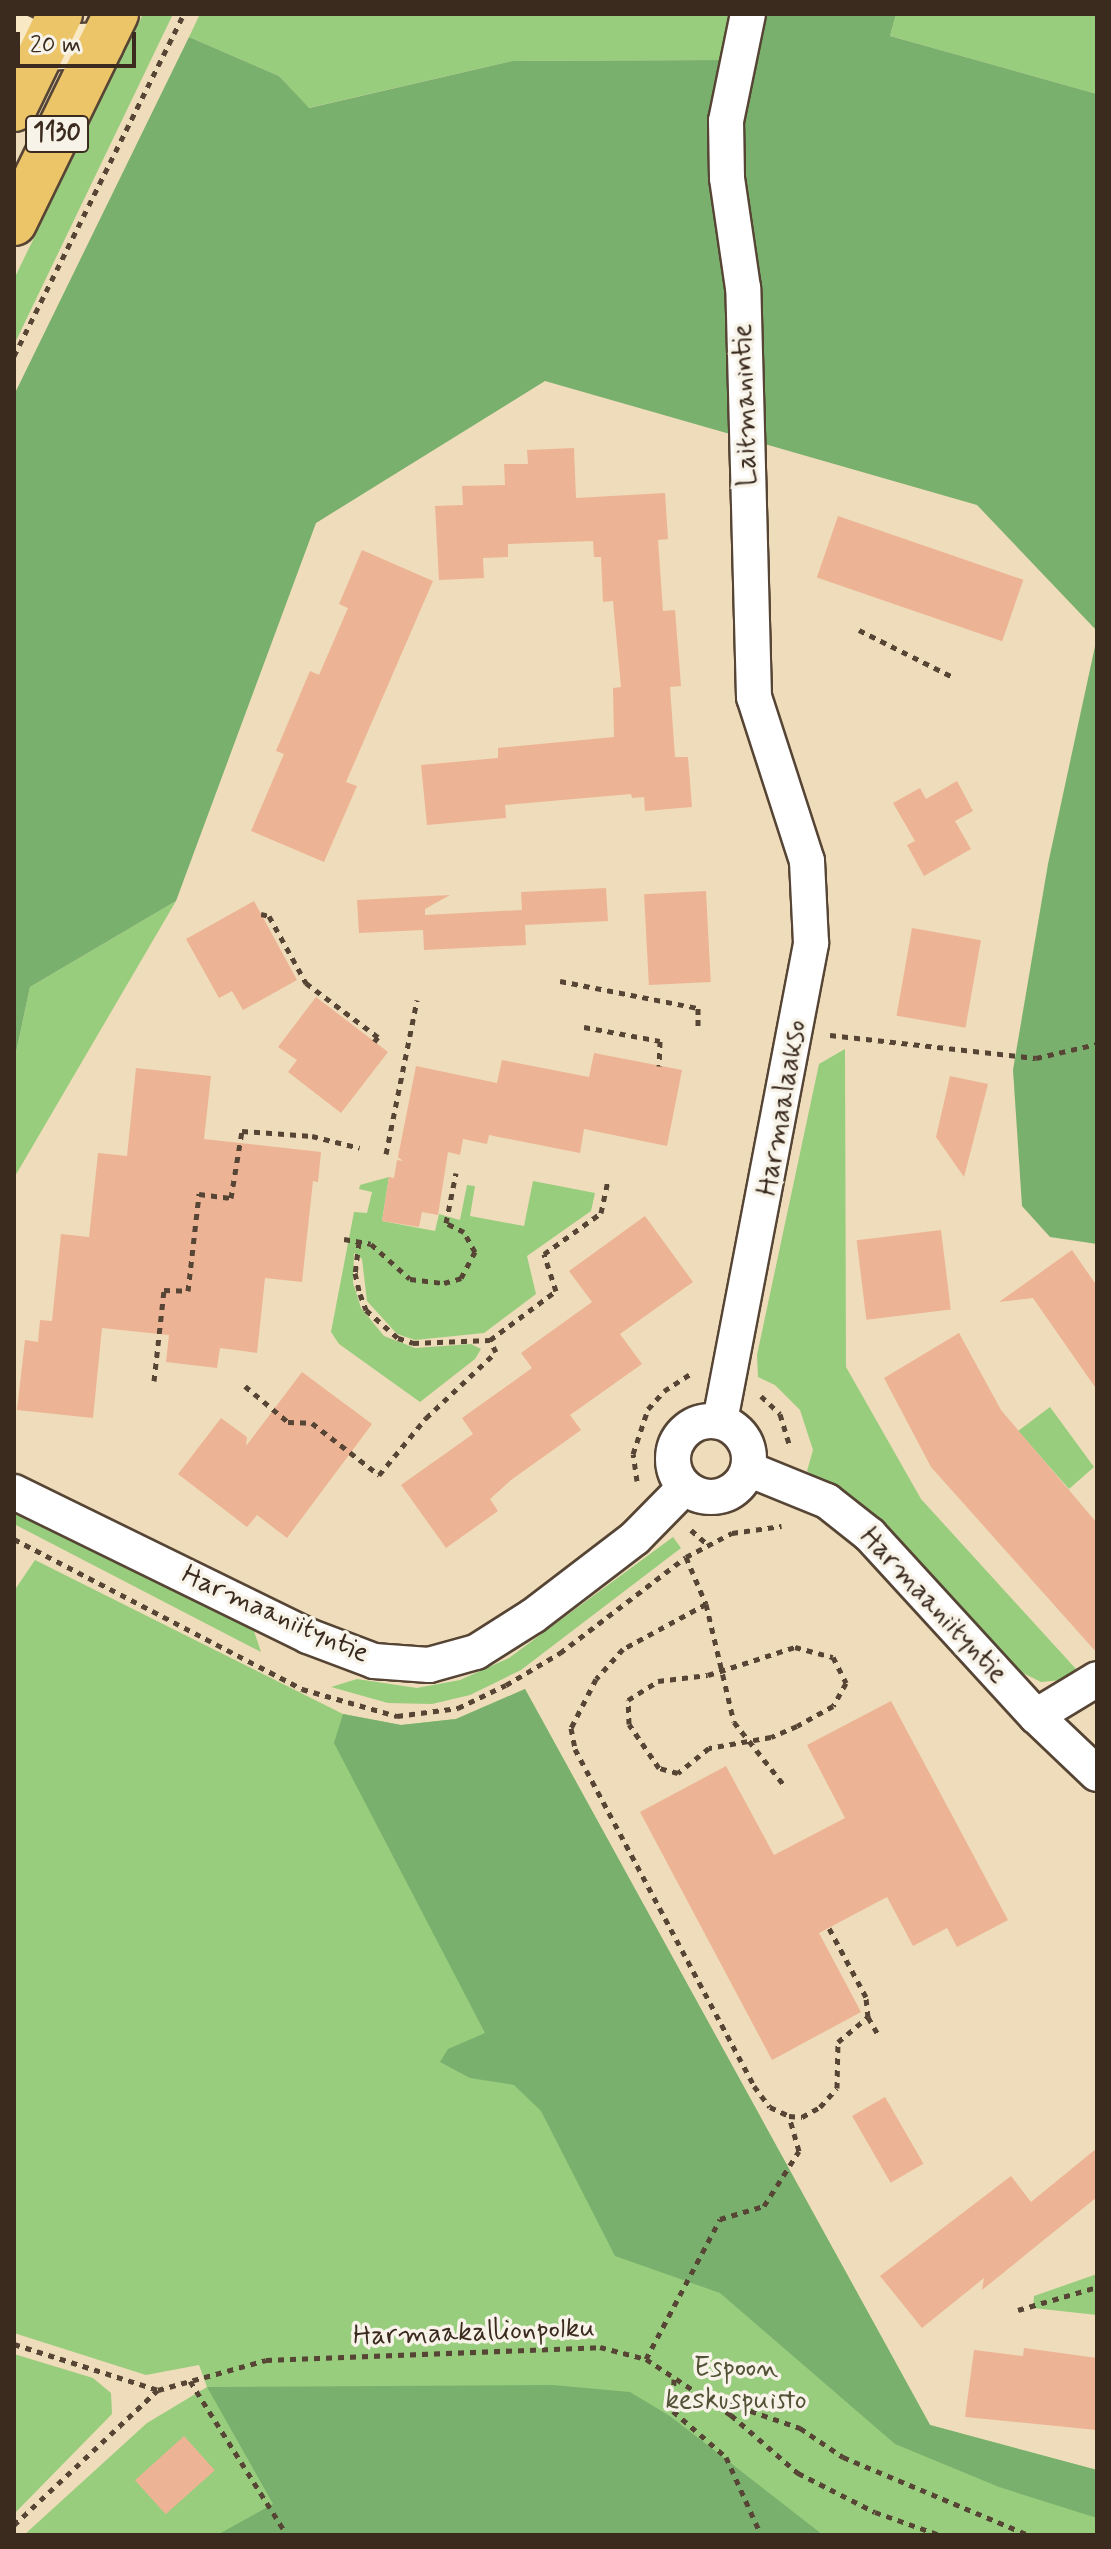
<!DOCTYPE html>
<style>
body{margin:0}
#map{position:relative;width:1111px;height:2549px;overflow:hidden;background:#efdcba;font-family:Mynerve,sans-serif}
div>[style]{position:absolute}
.green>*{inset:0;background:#98cd7e}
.forest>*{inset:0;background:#7ab06d}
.building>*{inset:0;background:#ecb495;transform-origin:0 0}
.path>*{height:5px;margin-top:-2.5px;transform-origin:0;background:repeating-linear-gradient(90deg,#564535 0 6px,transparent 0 12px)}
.roads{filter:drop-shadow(2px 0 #564535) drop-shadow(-2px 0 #564535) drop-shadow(0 2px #564535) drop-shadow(0 -2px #564535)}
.street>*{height:34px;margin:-17px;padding:0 17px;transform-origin:17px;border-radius:17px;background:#fff}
.street>.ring{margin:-17px;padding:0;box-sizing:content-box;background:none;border:34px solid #fff;border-radius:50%}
.secondary>*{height:44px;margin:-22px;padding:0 22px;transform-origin:22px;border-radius:22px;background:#f8e8c3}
.primary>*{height:44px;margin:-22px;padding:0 22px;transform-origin:22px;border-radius:22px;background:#edc569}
span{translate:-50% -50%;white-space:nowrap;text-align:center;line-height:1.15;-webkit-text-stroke:7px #f7f3e8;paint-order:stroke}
.shield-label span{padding:2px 6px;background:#f7f3e8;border:2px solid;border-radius:6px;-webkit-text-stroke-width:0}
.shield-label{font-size:26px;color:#3b2a1e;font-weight:700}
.street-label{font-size:28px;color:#3b2a1e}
.park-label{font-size:28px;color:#525336}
.frame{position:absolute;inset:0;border:16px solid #3b2a1e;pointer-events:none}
.scale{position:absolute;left:16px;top:32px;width:120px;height:36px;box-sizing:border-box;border:4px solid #3b2a1e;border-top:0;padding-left:10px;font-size:24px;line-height:28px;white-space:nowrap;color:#3b2a1e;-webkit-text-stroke:6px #f7f3e8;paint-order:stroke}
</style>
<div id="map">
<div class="green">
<div style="clip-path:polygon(143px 14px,173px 14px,14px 345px,14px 279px)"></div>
<div style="clip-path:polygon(200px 14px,735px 14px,722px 60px,512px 61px,308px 108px,279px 76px,189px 37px)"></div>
<div style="clip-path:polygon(896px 14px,1097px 14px,1097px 94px,890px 36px)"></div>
<div style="clip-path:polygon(176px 901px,14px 1178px,14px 1062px,30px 987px)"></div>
<div style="clip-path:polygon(845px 1049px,846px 1367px,921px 1499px,1076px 1669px,1062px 1680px,1041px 1682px,1021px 1672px,889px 1527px,807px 1471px,813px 1450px,800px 1410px,775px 1385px,758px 1377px,757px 1355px,819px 1064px)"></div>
<div style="clip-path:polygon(389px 1177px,382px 1221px,435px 1231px,439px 1214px,460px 1220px,467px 1185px,475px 1186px,470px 1216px,524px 1226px,533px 1181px,595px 1193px,591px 1211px,527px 1256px,536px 1294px,484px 1333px,415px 1340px,397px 1334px,367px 1301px,362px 1259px,354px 1253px,353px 1283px,361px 1308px,384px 1336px,415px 1348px,471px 1344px,481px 1349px,475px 1359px,420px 1402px,339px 1344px,331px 1332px,354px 1212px,367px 1213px,372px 1192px,359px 1189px,360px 1185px)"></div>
<div style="clip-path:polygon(1050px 1407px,1094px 1467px,1069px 1489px,1018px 1431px)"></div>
<div style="clip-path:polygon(15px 1509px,254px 1631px,261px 1652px,14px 1524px)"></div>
<div style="clip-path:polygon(673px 1537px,681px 1548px,521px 1670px,470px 1695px,432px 1704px,388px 1703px,331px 1687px,357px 1679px,417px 1688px,460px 1680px,509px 1658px)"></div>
<div style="clip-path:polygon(35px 1560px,343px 1714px,401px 1725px,456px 1719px,525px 1689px,930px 2425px,1097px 2470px,1097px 2535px,24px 2535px,147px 2423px,207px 2387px,199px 2365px,146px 2375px,14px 2333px,14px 1591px)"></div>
<div style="clip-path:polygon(1097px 2274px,1097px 2315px,1033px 2308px,1034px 2296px)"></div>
<div style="clip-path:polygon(14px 2354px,93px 2378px,111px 2393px,112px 2414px,14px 2514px)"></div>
</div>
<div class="forest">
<div style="clip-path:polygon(764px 14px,896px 14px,890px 36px,1097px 94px,1097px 631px,977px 505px,545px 381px,316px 523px,176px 901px,30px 987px,14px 1062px,14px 395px,189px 37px,279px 76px,309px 108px,512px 61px,722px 60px)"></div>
<div style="clip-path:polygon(1097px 637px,1097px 1244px,1050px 1237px,1022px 1206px,1013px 1070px,1048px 864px)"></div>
<div style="clip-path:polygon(525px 1689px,930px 2425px,1097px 2470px,1097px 2518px,999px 2487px,895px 2444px,720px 2293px,615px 2256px,541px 2111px,514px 2085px,470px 2078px,440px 2062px,448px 2049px,485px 2033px,334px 1743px,343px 1714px,401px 1725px,456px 1719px)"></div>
<div style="clip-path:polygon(553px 2385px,630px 2392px,670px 2416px,823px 2535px,217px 2535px,273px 2504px,207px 2387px)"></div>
</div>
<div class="building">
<div style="clip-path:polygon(574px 448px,576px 498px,665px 493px,668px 539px,658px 540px,663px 611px,675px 610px,681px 686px,670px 687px,675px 757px,688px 757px,692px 807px,645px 811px,644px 797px,632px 798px,631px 794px,505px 805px,506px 818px,427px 825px,421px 765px,498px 758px,498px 748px,614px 737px,613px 688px,621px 687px,613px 601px,603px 602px,601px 557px,594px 557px,593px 541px,508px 544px,508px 557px,483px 558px,484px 578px,439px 580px,435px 506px,463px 505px,462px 486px,505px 485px,504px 464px,528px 464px,527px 450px)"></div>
<div style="left:838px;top:516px;width:196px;height:65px;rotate:19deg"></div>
<div style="clip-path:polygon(362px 550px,433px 581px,346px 782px,357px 786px,324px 862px,251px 831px,284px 754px,276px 751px,310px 671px,319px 675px,348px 608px,339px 604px)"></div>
<div style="clip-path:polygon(957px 781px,973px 811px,955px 821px,971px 849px,924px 876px,907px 845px,915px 841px,893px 803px,920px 788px,926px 799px)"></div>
<div style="clip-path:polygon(606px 888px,608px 921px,525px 925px,526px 945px,424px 950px,423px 930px,359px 933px,357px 900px,450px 895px,425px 909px,425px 915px,522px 910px,521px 892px)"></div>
<div style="left:706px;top:891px;width:91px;height:62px;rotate:87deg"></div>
<div style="clip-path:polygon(254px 901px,297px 980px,243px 1010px,232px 991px,219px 998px,186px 939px)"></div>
<div style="left:912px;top:928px;width:70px;height:89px;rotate:10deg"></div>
<div style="clip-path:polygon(316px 997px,388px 1052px,341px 1113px,288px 1072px,297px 1060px,278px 1047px)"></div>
<div style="clip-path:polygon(594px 1053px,682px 1070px,667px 1146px,584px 1129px,580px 1153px,489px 1135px,487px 1144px,463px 1139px,460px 1155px,448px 1152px,438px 1215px,422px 1212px,419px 1227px,382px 1221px,389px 1177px,394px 1178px,397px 1160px,403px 1161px,398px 1157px,416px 1066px,497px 1083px,502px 1060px,589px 1077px)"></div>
<div style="clip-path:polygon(136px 1068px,211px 1076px,204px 1139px,321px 1152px,318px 1182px,313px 1181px,302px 1282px,265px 1278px,257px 1353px,220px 1348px,217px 1368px,166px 1362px,169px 1335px,102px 1328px,93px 1418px,17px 1410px,25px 1340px,38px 1342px,40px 1320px,52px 1321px,61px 1234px,89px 1237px,98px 1153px,127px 1156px)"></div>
<div style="clip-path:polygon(950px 1076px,988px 1084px,964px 1177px,936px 1137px)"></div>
<div style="clip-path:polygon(645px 1216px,693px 1282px,620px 1334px,642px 1364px,570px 1415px,581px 1430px,511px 1480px,490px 1499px,498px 1511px,446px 1548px,401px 1485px,473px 1434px,462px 1418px,532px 1368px,521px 1353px,592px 1302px,569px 1271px)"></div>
<div style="left:941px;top:1230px;width:80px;height:85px;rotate:83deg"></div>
<div style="clip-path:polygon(1072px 1250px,1097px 1286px,1097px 1390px,1033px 1298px,999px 1302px)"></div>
<div style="clip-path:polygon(959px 1333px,1001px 1410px,1097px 1523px,1097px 1653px,931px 1467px,884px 1378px)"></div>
<div style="clip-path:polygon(302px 1372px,372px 1424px,287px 1538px,257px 1515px,247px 1527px,178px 1474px,221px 1418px,247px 1437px,246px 1446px)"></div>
<div style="clip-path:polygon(891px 1701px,1008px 1920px,957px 1947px,947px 1928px,913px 1946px,887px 1897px,819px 1933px,861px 2012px,772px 2060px,640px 1812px,726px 1766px,774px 1855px,845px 1818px,807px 1745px)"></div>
<div style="left:885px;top:2097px;width:77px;height:38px;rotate:60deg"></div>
<div style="clip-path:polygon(1097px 2148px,1097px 2197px,982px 2290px,984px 2278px,922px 2328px,880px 2276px,1011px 2176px,1031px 2202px)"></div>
<div style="clip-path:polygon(1024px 2348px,1097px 2358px,1097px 2430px,965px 2417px,974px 2350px,1023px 2356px)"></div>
<div style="left:184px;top:2436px;width:46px;height:66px;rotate:48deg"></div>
</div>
<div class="path">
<div style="left:14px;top:356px;width:382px;rotate:-63.6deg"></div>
<div style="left:859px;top:630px;width:105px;rotate:26.6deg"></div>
<div style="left:261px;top:914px;width:8px;rotate:14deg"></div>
<div style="left:269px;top:916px;width:77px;rotate:61.1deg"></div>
<div style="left:306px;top:983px;width:90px;rotate:36.9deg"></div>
<div style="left:378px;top:1037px;width:6px;rotate:129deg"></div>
<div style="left:560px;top:981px;width:141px;rotate:11.1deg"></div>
<div style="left:698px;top:1008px;width:19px;rotate:90deg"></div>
<div style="left:584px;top:1027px;width:77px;rotate:10.4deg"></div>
<div style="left:660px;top:1041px;width:25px;rotate:92deg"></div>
<div style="left:830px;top:1035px;width:207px;rotate:6.4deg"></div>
<div style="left:1036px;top:1058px;width:63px;rotate:-12.9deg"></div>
<div style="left:386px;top:1154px;width:157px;rotate:-78.6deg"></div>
<div style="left:344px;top:1239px;width:27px;rotate:10deg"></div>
<div style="left:371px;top:1244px;width:52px;rotate:41.9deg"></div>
<div style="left:410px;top:1279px;width:34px;rotate:7deg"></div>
<div style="left:444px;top:1283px;width:18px;rotate:-16deg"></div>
<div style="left:461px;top:1278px;width:30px;rotate:-62deg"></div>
<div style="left:475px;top:1252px;width:23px;rotate:-119deg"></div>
<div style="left:464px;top:1232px;width:20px;rotate:-153deg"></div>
<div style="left:446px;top:1223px;width:51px;rotate:-78.7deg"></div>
<div style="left:359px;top:1242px;width:31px;rotate:97deg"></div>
<div style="left:355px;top:1273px;width:22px;rotate:77deg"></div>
<div style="left:360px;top:1294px;width:17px;rotate:69deg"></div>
<div style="left:366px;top:1310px;width:43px;rotate:41.2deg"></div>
<div style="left:398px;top:1338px;width:16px;rotate:18deg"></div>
<div style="left:413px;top:1343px;width:77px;rotate:-2.2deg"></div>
<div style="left:154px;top:1381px;width:92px;rotate:-83.7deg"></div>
<div style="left:164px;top:1290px;width:24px;rotate:2deg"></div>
<div style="left:188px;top:1291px;width:98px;rotate:-83.5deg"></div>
<div style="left:199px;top:1194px;width:32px;rotate:7deg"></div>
<div style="left:231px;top:1198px;width:68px;rotate:-80.7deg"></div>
<div style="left:242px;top:1131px;width:70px;rotate:4.1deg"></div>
<div style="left:312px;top:1136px;width:49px;rotate:14deg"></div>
<div style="left:245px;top:1386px;width:56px;rotate:39.9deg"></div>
<div style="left:288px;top:1422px;width:24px;rotate:2deg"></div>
<div style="left:312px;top:1423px;width:85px;rotate:37.8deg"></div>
<div style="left:379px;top:1475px;width:74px;rotate:-50.5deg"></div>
<div style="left:426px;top:1418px;width:96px;rotate:-43.3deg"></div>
<div style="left:496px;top:1352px;width:13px;rotate:-117deg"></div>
<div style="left:490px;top:1340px;width:82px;rotate:-36.6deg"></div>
<div style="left:556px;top:1291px;width:39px;rotate:-108deg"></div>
<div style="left:544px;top:1254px;width:70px;rotate:-35.7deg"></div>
<div style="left:601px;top:1213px;width:34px;rotate:-78deg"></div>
<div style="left:761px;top:1396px;width:26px;rotate:43deg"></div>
<div style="left:780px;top:1414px;width:31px;rotate:73deg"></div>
<div style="left:637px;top:1481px;width:27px;rotate:-98deg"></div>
<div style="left:633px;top:1454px;width:47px;rotate:-71.6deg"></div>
<div style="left:648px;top:1409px;width:24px;rotate:-48deg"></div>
<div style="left:664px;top:1391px;width:31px;rotate:-33deg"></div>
<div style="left:691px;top:1530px;width:23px;rotate:41deg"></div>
<div style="left:14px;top:1539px;width:325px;rotate:27.5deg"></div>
<div style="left:302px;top:1689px;width:99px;rotate:15.9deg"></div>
<div style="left:397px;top:1716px;width:62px;rotate:-7.5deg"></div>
<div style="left:458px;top:1708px;width:53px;rotate:-25.6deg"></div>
<div style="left:506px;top:1685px;width:63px;rotate:-30.7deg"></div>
<div style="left:560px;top:1653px;width:158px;rotate:-37.3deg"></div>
<div style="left:686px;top:1557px;width:52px;rotate:-27.6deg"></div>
<div style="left:732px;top:1533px;width:50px;rotate:-8deg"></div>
<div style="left:686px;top:1557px;width:51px;rotate:66.9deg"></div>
<div style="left:706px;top:1604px;width:121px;rotate:76.7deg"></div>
<div style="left:734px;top:1722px;width:80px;rotate:51.6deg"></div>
<div style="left:706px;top:1604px;width:94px;rotate:151.5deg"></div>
<div style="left:623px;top:1649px;width:40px;rotate:132deg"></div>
<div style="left:596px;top:1679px;width:55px;rotate:117deg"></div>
<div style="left:571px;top:1728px;width:21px;rotate:79deg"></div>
<div style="left:575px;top:1749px;width:382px;rotate:62deg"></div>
<div style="left:754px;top:2086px;width:26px;rotate:53deg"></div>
<div style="left:770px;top:2107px;width:21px;rotate:25deg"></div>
<div style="left:789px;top:2116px;width:13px;rotate:4deg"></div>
<div style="left:802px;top:2117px;width:21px;rotate:-29deg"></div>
<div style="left:820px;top:2107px;width:25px;rotate:-48deg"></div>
<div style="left:837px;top:2088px;width:46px;rotate:-88.8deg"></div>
<div style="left:838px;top:2042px;width:39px;rotate:-40deg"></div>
<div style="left:868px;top:2017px;width:20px;rotate:-96deg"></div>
<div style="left:866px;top:1997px;width:78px;rotate:-118.2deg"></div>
<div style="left:795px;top:1647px;width:39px;rotate:15deg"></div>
<div style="left:833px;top:1657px;width:29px;rotate:63deg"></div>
<div style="left:846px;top:1683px;width:26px;rotate:119deg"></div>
<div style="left:833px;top:1706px;width:41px;rotate:150.9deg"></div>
<div style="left:797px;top:1726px;width:28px;rotate:157deg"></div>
<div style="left:771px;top:1737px;width:63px;rotate:169.9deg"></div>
<div style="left:709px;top:1748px;width:40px;rotate:141deg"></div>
<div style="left:678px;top:1773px;width:20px;rotate:-165deg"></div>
<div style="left:659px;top:1768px;width:53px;rotate:-124.3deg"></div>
<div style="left:629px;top:1724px;width:24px;rotate:-92deg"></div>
<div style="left:628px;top:1700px;width:36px;rotate:-32deg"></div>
<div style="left:658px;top:1681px;width:50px;rotate:-6.8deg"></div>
<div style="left:708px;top:1675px;width:91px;rotate:-17.8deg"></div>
<div style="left:868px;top:2017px;width:22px;rotate:60deg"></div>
<div style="left:1018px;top:2310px;width:82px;rotate:-16.2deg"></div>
<div style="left:14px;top:2344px;width:151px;rotate:17.7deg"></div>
<div style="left:646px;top:2359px;width:158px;rotate:-62.1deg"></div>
<div style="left:720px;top:2219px;width:46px;rotate:-16.5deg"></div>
<div style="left:764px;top:2206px;width:65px;rotate:-57.5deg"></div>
<div style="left:799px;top:2151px;width:36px;rotate:-106deg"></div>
<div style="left:674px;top:2379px;width:32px;rotate:92deg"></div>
<div style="left:673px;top:2411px;width:70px;rotate:41deg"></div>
<div style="left:726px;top:2457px;width:85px;rotate:65.8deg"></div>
<div style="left:190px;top:2381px;width:182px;rotate:57.8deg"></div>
<div style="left:705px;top:2395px;width:101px;rotate:19.2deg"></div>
<div style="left:800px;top:2428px;width:52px;rotate:34deg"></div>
<div style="left:843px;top:2457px;width:202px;rotate:22.8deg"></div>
<div style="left:14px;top:2525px;width:197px;rotate:-43.2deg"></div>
<div style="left:158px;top:2390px;width:112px;rotate:-15.5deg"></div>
<div style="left:266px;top:2360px;width:334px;rotate:-2.2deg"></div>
<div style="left:600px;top:2347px;width:48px;rotate:14.6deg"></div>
<div style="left:646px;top:2359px;width:102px;rotate:33.4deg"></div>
<div style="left:731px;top:2415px;width:89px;rotate:40.9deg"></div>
<div style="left:798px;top:2473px;width:86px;rotate:26.9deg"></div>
<div style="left:875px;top:2512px;width:69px;rotate:19.5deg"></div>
</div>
<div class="roads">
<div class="street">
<div class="ring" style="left:673px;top:1421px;width:42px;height:42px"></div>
<div style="left:720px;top:1421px;width:487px;rotate:-79.2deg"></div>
<div style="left:811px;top:943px;width:82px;rotate:-92.8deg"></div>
<div style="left:807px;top:861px;width:172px;rotate:-107.9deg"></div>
<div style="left:754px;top:697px;width:409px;rotate:-91.5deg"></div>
<div style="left:743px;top:288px;width:111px;rotate:-98.3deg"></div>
<div style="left:727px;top:178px;width:57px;rotate:-91deg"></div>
<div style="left:726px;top:121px;width:109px;rotate:-78.4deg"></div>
<div style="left:748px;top:1469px;width:85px;rotate:22.1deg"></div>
<div style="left:827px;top:1501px;width:55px;rotate:38.3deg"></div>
<div style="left:870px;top:1535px;width:246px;rotate:47.5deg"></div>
<div style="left:1036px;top:1716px;width:84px;rotate:43.6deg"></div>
<div style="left:14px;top:1492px;width:327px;rotate:26.1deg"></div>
<div style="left:308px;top:1636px;width:71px;rotate:20.7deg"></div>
<div style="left:374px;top:1661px;width:55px;rotate:4.2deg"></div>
<div style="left:429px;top:1665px;width:49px;rotate:-15.5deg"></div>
<div style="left:476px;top:1652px;width:67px;rotate:-32.3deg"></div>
<div style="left:533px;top:1616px;width:128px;rotate:-37.4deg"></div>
<div style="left:635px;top:1538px;width:71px;rotate:-45.6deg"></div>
<div style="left:1036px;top:1716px;width:71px;rotate:-31.2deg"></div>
</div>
<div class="secondary">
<div style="left:14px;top:34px;width:33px;rotate:25deg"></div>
<div style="left:44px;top:48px;width:57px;rotate:-3deg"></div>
</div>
<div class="primary">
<div style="left:14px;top:109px;width:106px;rotate:-64.2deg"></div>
<div style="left:14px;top:223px;width:233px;rotate:-64deg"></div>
</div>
</div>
<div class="shield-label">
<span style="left:57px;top:134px">1130</span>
</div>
<div class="street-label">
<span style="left:746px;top:405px;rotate:-92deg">Laitmanintie</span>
<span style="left:783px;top:1108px;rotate:-80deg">Harmaalaakso</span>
<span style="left:933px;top:1606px;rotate:47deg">Harmaaniityntie</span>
<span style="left:275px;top:1615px;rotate:24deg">Harmaaniityntie</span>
<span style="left:474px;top:2333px;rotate:-2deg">Harmaakallionpolku</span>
</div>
<div class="park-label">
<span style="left:736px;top:2385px">Espoon<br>keskuspuisto</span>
</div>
<div class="frame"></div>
<div class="scale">20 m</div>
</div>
